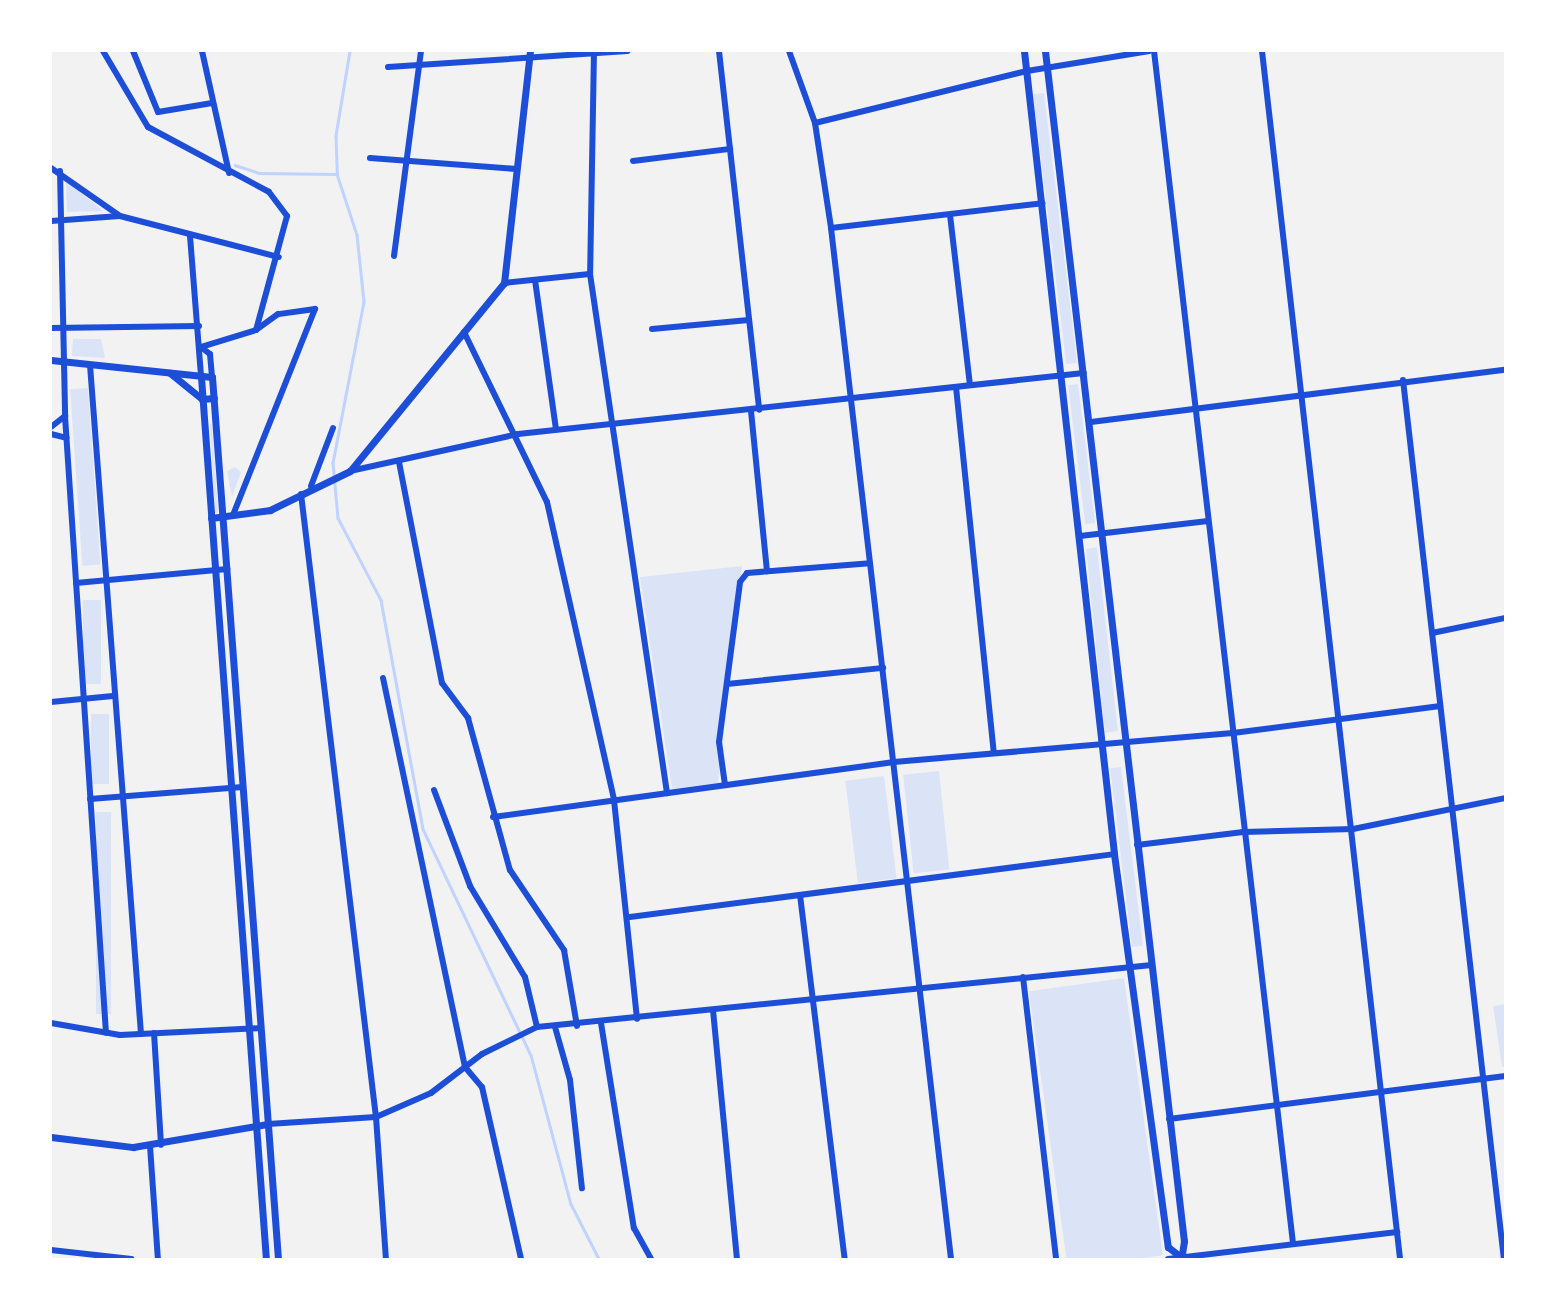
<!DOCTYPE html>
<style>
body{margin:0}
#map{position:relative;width:1556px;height:1310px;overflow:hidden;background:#f2f2f2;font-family:"Roboto Condensed",sans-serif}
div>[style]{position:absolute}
.green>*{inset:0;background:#dbe4f7;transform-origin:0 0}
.stream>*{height:2.5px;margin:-1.25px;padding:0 1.25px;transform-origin:1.25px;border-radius:1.25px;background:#bfd3fe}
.minor>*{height:6px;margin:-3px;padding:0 3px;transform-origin:3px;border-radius:3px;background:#1d4ed8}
.tertiary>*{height:7px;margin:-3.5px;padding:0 3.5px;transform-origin:3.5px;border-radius:3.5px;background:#1d4ed8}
span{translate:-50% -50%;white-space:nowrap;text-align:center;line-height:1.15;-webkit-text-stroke:5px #fff;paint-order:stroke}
.frame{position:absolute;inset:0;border:52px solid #fff;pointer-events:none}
</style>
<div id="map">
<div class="green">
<div style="left:1044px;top:93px;width:272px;height:11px;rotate:83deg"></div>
<div style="clip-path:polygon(66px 181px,101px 209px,101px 211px,67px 212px)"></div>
<div style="clip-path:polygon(73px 339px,101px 339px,105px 358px,72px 356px)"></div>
<div style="left:1078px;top:384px;width:140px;height:10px;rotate:83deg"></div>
<div style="left:88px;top:388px;width:177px;height:18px;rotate:86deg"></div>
<div style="clip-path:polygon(210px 424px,212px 424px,218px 513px,215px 513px)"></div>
<div style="clip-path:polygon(235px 467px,241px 472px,232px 497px,227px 471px)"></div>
<div style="clip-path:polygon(1097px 547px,1118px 731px,1105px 733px,1086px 549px)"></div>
<div style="clip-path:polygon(742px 566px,718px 783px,672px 789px,640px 577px)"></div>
<div style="left:83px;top:600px;width:18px;height:84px"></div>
<div style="left:91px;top:714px;width:18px;height:70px"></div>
<div style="left:1121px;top:767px;width:180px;height:11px;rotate:83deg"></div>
<div style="left:939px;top:771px;width:99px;height:36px;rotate:84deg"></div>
<div style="left:884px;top:776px;width:103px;height:39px;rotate:83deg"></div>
<div style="left:96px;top:812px;width:15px;height:202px"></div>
<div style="left:1124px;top:978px;width:280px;height:96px;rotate:82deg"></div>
<div style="clip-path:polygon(1505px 1004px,1505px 1067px,1502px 1067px,1493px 1006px)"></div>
</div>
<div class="stream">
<div style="left:350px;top:51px;width:86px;rotate:99.4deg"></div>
<div style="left:336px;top:136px;width:38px;rotate:88deg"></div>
<div style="left:337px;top:174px;width:64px;rotate:71.8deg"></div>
<div style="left:357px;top:235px;width:67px;rotate:84deg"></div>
<div style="left:364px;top:302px;width:164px;rotate:100.9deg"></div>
<div style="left:333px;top:463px;width:55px;rotate:84.8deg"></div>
<div style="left:338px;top:518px;width:93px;rotate:62.3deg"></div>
<div style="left:381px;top:600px;width:233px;rotate:79.6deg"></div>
<div style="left:423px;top:829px;width:250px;rotate:64.5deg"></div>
<div style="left:531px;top:1055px;width:154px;rotate:75deg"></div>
<div style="left:571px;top:1204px;width:62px;rotate:63deg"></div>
<div style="left:235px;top:165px;width:25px;rotate:18deg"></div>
<div style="left:259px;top:173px;width:78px;rotate:0.7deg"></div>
</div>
<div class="minor">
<div style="left:103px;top:51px;width:88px;rotate:59.4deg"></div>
<div style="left:148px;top:127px;width:137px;rotate:28.2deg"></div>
<div style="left:269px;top:192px;width:30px;rotate:53deg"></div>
<div style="left:287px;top:216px;width:118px;rotate:105.2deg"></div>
<div style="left:256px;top:330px;width:58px;rotate:162.8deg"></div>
<div style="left:133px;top:51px;width:66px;rotate:67.7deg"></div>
<div style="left:158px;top:112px;width:55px;rotate:-9.5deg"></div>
<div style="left:202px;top:51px;width:125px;rotate:77.5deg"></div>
<div style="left:594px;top:51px;width:223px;rotate:91deg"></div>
<div style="left:590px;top:274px;width:525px;rotate:81.56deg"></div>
<div style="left:719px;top:51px;width:361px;rotate:83.6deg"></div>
<div style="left:789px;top:51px;width:77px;rotate:70.1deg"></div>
<div style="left:815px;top:123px;width:106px;rotate:81.3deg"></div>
<div style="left:831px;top:228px;width:1038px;rotate:83.36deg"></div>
<div style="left:1154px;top:51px;width:1201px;rotate:83.35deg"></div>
<div style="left:1262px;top:51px;width:1216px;rotate:83.48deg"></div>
<div style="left:388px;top:67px;width:240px;rotate:-3.8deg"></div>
<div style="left:815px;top:123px;width:218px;rotate:-13.8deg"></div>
<div style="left:1027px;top:71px;width:124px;rotate:-9.3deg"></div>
<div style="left:370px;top:158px;width:147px;rotate:4.3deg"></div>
<div style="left:633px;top:161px;width:98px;rotate:-7.1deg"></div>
<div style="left:51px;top:168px;width:84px;rotate:34.8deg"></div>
<div style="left:120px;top:216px;width:164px;rotate:14.5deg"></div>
<div style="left:60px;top:171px;width:245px;rotate:88.8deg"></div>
<div style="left:65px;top:416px;width:618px;rotate:86.2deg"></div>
<div style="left:950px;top:215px;width:171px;rotate:83.3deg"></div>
<div style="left:51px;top:221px;width:69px;rotate:-4.1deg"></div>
<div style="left:831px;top:228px;width:213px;rotate:-6.7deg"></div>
<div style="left:190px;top:236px;width:141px;rotate:85.5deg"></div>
<div style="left:394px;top:256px;width:207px;rotate:-82.5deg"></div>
<div style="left:535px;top:280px;width:151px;rotate:82deg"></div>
<div style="left:504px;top:283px;width:86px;rotate:-6deg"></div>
<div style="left:51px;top:328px;width:148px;rotate:-0.8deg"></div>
<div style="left:652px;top:329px;width:97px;rotate:-5.3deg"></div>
<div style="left:464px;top:332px;width:189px;rotate:64deg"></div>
<div style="left:547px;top:502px;width:305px;rotate:77.3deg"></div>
<div style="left:614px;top:800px;width:220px;rotate:84deg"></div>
<div style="left:201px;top:347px;width:11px;rotate:38deg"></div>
<div style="left:210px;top:354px;width:23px;rotate:85deg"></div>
<div style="left:90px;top:365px;width:671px;rotate:85.64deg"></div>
<div style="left:1403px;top:380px;width:885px;rotate:83.45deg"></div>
<div style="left:956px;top:387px;width:367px;rotate:84.1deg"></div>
<div style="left:751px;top:411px;width:161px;rotate:84.3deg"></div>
<div style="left:1091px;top:422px;width:417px;rotate:-7.2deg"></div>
<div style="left:51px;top:427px;width:18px;rotate:-38deg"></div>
<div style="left:51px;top:434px;width:16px;rotate:14deg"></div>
<div style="left:399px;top:462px;width:225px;rotate:79deg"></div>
<div style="left:442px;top:683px;width:44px;rotate:53.4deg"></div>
<div style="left:468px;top:718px;width:158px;rotate:74.6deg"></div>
<div style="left:510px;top:870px;width:97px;rotate:56deg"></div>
<div style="left:564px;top:950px;width:77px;rotate:80.3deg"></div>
<div style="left:350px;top:471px;width:172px;rotate:-12.4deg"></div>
<div style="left:518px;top:434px;width:569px;rotate:-6.15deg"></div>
<div style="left:311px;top:486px;width:62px;rotate:-69.2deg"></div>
<div style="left:301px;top:494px;width:627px;rotate:83.14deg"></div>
<div style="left:376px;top:1117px;width:142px;rotate:86deg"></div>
<div style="left:233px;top:515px;width:222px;rotate:-68.3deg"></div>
<div style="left:315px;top:309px;width:37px;rotate:172deg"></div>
<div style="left:278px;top:314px;width:27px;rotate:144deg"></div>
<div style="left:1080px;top:536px;width:129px;rotate:-6.7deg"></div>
<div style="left:76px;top:583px;width:152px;rotate:-5.3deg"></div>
<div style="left:1432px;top:633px;width:75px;rotate:-11.6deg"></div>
<div style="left:383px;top:678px;width:398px;rotate:78.1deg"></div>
<div style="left:465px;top:1067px;width:26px;rotate:50deg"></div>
<div style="left:482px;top:1087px;width:176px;rotate:77.2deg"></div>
<div style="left:727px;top:684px;width:157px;rotate:-5.9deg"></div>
<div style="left:51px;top:702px;width:62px;rotate:-5.5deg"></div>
<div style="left:725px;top:785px;width:43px;rotate:-97.9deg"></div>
<div style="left:719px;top:742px;width:161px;rotate:-82.5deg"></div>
<div style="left:740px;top:582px;width:11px;rotate:-52deg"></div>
<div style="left:747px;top:573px;width:123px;rotate:-4.6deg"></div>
<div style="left:434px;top:790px;width:103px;rotate:69.4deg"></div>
<div style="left:470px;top:886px;width:106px;rotate:58.9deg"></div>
<div style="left:525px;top:977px;width:51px;rotate:76.5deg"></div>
<div style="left:90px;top:799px;width:153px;rotate:-4.5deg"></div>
<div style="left:493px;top:817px;width:405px;rotate:-7.8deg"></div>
<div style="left:894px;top:762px;width:340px;rotate:-4.9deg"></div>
<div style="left:1233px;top:733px;width:209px;rotate:-7.4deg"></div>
<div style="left:1137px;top:845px;width:107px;rotate:-7deg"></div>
<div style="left:1243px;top:832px;width:110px;rotate:-1.6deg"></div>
<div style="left:1353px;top:829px;width:155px;rotate:-11.5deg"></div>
<div style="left:800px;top:895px;width:367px;rotate:83deg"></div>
<div style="left:630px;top:917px;width:488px;rotate:-7.4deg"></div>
<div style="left:1023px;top:977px;width:284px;rotate:83.3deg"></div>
<div style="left:713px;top:1010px;width:250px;rotate:84.5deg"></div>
<div style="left:51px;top:1023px;width:70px;rotate:9.9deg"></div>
<div style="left:120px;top:1035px;width:141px;rotate:-2.8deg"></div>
<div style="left:601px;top:1023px;width:208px;rotate:80.9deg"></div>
<div style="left:634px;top:1228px;width:35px;rotate:61deg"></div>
<div style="left:555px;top:1027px;width:55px;rotate:74.2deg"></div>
<div style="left:570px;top:1080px;width:109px;rotate:83.7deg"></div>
<div style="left:154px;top:1033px;width:112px;rotate:86.4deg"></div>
<div style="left:1169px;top:1119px;width:339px;rotate:-7.3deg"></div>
<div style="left:268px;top:1124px;width:108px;rotate:-3.7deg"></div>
<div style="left:376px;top:1117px;width:60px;rotate:-23.6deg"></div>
<div style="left:431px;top:1093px;width:64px;rotate:-37.4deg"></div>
<div style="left:482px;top:1054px;width:61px;rotate:-26.1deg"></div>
<div style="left:537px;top:1027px;width:618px;rotate:-5.76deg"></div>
<div style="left:150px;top:1146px;width:113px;rotate:86deg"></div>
<div style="left:51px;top:1250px;width:81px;rotate:6.4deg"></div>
<div style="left:1168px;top:1259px;width:231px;rotate:-6.7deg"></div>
</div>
<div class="tertiary">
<div style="left:1024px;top:51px;width:808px;rotate:83.6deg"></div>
<div style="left:1114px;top:854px;width:397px;rotate:82.2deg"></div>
<div style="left:1168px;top:1247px;width:16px;rotate:38deg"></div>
<div style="left:1045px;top:51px;width:1198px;rotate:83.34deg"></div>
<div style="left:1184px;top:1241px;width:18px;rotate:99deg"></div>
<div style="left:51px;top:360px;width:162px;rotate:6deg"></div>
<div style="left:212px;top:377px;width:884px;rotate:85.72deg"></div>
<div style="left:170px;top:373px;width:41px;rotate:39.1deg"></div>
<div style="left:202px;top:399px;width:12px;rotate:-5deg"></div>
<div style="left:201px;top:377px;width:884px;rotate:85.79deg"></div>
<div style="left:211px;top:518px;width:60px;rotate:-7.7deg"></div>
<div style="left:270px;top:510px;width:89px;rotate:-26deg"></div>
<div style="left:350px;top:471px;width:243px;rotate:-50.7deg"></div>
<div style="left:504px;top:283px;width:233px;rotate:-83.6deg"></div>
<div style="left:51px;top:1137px;width:83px;rotate:7deg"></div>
<div style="left:133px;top:1147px;width:137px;rotate:-9.7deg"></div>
</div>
<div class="frame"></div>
</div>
